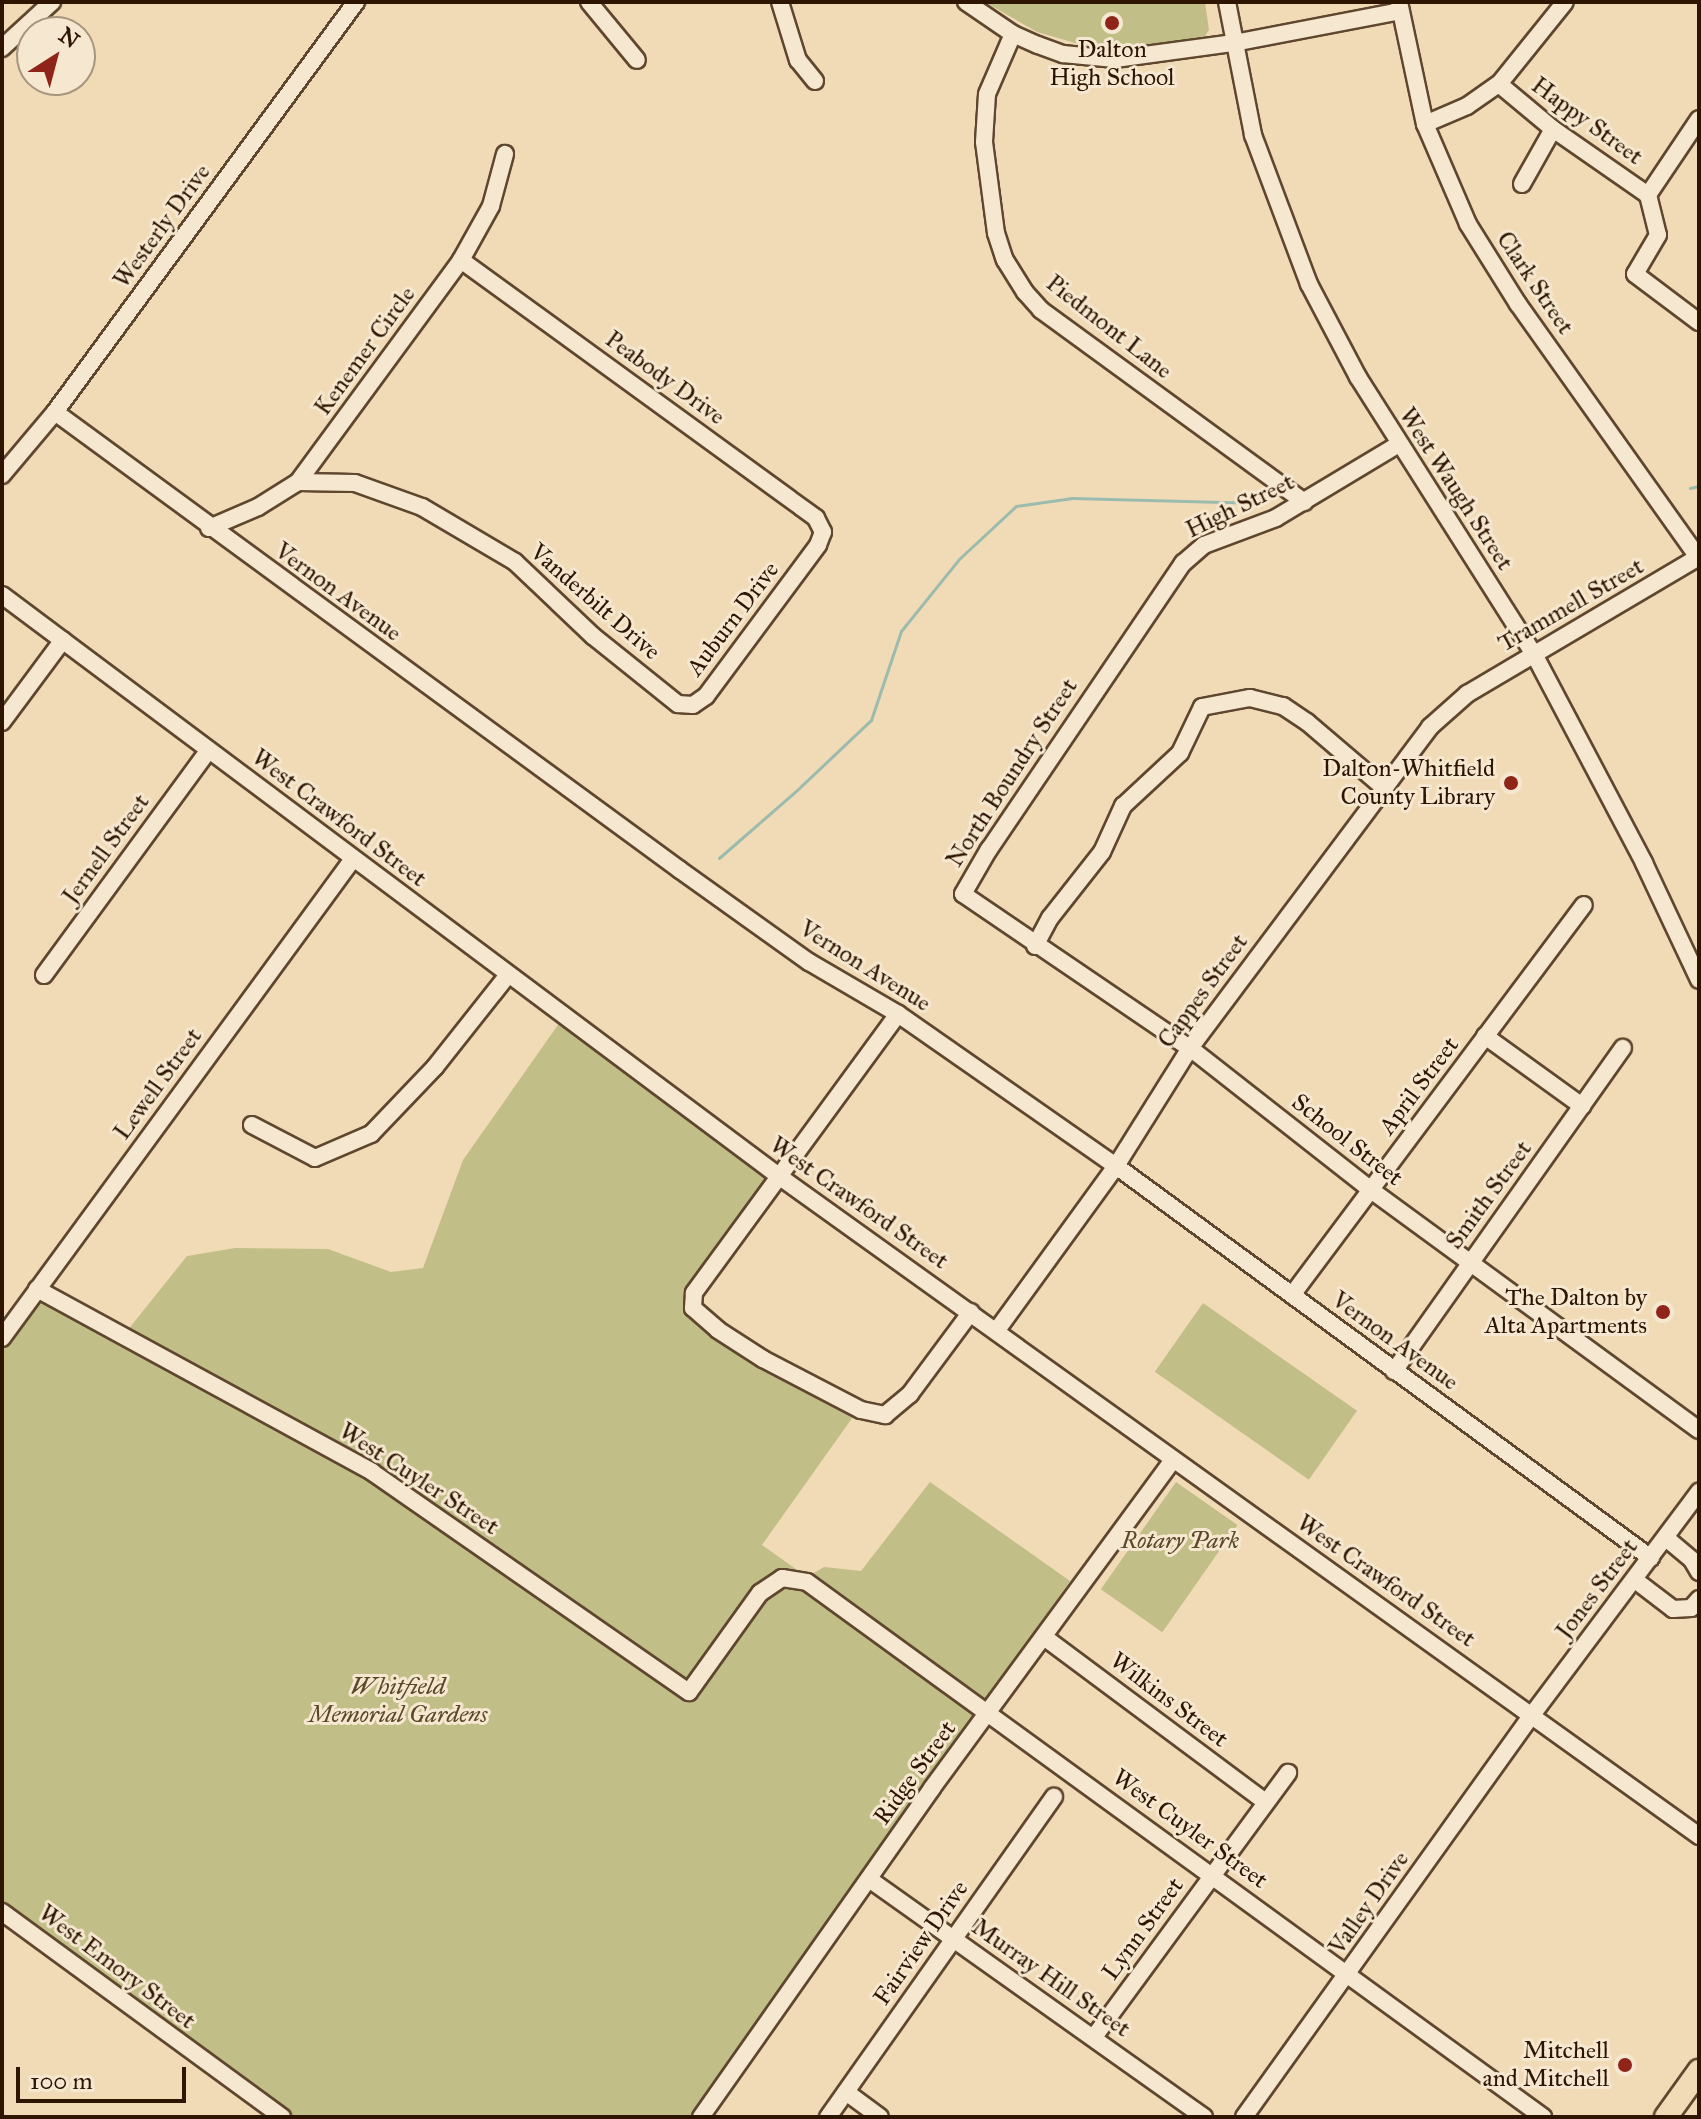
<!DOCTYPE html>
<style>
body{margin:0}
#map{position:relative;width:1701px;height:2119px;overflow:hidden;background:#f1dbb6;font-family:"IM FELL Great Primer",serif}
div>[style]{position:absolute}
.green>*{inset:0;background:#c2be88;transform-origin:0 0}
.stream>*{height:3px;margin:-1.5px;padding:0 1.5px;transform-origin:1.5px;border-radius:1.5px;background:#9bbbae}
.roads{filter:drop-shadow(2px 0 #5f462e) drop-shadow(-2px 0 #5f462e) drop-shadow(0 2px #5f462e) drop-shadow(0 -2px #5f462e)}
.minor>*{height:16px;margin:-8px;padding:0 8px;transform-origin:8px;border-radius:8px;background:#f6e8d0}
.major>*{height:22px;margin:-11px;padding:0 11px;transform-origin:11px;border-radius:11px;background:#f1dbb6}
.dots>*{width:22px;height:22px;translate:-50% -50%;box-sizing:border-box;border:4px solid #f6e8d0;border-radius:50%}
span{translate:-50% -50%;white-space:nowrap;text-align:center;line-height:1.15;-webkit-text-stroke:6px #f6e8d0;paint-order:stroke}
.poi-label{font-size:24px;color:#2e1500}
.right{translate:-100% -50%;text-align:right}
.street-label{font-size:24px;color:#2e1500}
.park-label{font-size:24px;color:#5a4829;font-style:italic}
.frame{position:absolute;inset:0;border:4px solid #2e1500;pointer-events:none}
.north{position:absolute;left:16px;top:16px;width:80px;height:80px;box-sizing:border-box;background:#f6e8d0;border:2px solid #a6947d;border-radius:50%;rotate:36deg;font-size:22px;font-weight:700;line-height:32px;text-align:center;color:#2e1500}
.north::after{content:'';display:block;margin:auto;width:28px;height:36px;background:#8f2418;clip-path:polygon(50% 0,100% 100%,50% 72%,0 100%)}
.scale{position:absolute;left:16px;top:2067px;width:170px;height:36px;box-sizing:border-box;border:4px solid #2e1500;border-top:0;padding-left:10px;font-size:24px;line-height:28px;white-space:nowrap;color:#2e1500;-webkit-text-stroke:6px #f6e8d0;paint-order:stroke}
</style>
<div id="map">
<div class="green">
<div style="clip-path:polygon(985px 2px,1205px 2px,1209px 30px,1205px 36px,1135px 48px,1089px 47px,1037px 32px)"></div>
<div style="clip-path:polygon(560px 1022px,771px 1177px,686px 1305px,855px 1414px,762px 1545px,807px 1577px,824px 1567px,861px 1571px,930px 1482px,1070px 1581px,693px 2117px,295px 2117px,2px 1901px,2px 1324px,34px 1281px,127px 1331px,187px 1256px,235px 1248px,328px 1249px,391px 1272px,423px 1268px,463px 1160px)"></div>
<div style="left:1203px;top:1303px;width:188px;height:84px;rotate:35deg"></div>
<div style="left:1176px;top:1482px;width:75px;height:131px;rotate:35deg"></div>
</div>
<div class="stream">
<div style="left:1690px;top:488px;width:9px;rotate:-13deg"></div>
<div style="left:719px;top:858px;width:103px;rotate:-41.1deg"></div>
<div style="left:797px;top:790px;width:102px;rotate:-43.4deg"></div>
<div style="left:871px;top:720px;width:94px;rotate:-71.4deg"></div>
<div style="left:901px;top:631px;width:92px;rotate:-51.1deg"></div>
<div style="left:959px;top:559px;width:78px;rotate:-42.9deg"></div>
<div style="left:1016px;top:506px;width:57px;rotate:-8.1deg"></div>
<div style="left:1072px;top:498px;width:189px;rotate:1.5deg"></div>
</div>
<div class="roads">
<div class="minor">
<div style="left:589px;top:2px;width:75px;rotate:50.4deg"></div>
<div style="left:780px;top:2px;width:61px;rotate:72.8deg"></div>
<div style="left:798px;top:60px;width:27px;rotate:51deg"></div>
<div style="left:966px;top:2px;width:57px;rotate:34.2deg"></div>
<div style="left:1013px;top:34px;width:27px;rotate:24deg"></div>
<div style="left:1038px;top:45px;width:27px;rotate:20deg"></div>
<div style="left:1063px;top:54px;width:52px;rotate:5.5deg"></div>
<div style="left:1115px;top:59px;width:120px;rotate:-7.7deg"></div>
<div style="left:1234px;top:43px;width:169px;rotate:-10.9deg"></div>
<div style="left:1227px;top:2px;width:136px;rotate:78.9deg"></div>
<div style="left:1253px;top:135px;width:159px;rotate:69.4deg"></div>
<div style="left:1309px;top:284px;width:105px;rotate:62.2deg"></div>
<div style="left:1358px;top:377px;width:328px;rotate:57.6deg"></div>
<div style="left:1534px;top:654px;width:236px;rotate:62.2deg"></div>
<div style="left:1644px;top:863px;width:129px;rotate:64.8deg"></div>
<div style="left:1399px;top:2px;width:125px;rotate:78deg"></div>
<div style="left:1425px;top:124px;width:109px;rotate:66.7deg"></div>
<div style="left:1468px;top:224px;width:94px;rotate:58deg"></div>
<div style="left:1518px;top:304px;width:313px;rotate:54.6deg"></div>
<div style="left:1013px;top:34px;width:65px;rotate:113.4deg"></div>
<div style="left:987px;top:94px;width:48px;rotate:93.6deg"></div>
<div style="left:984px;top:142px;width:92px;rotate:82.5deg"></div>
<div style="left:996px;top:233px;width:28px;rotate:72deg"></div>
<div style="left:1005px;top:260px;width:38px;rotate:58deg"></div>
<div style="left:1025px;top:292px;width:24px;rotate:48deg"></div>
<div style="left:1041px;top:310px;width:326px;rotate:36.1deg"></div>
<div style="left:2px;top:48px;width:68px;rotate:-42.6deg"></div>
<div style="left:1499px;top:84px;width:70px;rotate:39.8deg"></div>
<div style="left:1553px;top:129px;width:116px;rotate:34.8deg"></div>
<div style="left:1699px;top:119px;width:92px;rotate:123.9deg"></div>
<div style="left:1648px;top:195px;width:41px;rotate:76deg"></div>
<div style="left:1658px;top:235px;width:45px;rotate:120.5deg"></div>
<div style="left:1635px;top:274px;width:80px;rotate:36.9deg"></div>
<div style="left:1425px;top:124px;width:46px;rotate:-23.2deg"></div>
<div style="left:1467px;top:106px;width:39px;rotate:-35deg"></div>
<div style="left:1499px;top:84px;width:105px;rotate:-51.2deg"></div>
<div style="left:1522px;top:184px;width:63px;rotate:-60.6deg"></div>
<div style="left:55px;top:412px;width:775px;rotate:36.23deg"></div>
<div style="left:680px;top:870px;width:158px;rotate:35.5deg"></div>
<div style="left:809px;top:962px;width:103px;rotate:30.3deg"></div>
<div style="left:898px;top:1014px;width:266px;rotate:34.9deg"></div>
<div style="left:1116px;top:1166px;width:663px;rotate:36.23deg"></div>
<div style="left:1399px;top:444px;width:144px;rotate:149deg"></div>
<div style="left:1276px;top:518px;width:77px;rotate:159.4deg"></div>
<div style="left:1204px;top:545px;width:28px;rotate:139deg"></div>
<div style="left:1183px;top:563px;width:346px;rotate:124.1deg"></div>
<div style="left:989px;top:849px;width:52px;rotate:120deg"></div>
<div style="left:963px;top:894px;width:274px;rotate:34.2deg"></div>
<div style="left:1190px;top:1048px;width:230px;rotate:38.1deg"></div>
<div style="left:1371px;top:1190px;width:406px;rotate:36.2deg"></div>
<div style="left:2px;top:475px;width:82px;rotate:-49.9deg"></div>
<div style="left:55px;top:412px;width:509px;rotate:-53.72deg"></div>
<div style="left:298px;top:482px;width:57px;rotate:1deg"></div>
<div style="left:355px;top:483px;width:71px;rotate:19.7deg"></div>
<div style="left:422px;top:507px;width:108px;rotate:30.6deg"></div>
<div style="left:515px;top:562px;width:108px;rotate:43.5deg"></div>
<div style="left:593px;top:636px;width:109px;rotate:38.7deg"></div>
<div style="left:678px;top:704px;width:15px;rotate:4deg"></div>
<div style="left:693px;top:705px;width:16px;rotate:-35deg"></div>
<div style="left:706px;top:696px;width:188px;rotate:-53.4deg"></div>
<div style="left:818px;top:545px;width:14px;rotate:-69deg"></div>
<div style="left:823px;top:532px;width:16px;rotate:-117deg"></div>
<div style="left:816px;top:518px;width:439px;rotate:-144deg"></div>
<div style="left:209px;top:528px;width:53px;rotate:-23.2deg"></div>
<div style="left:258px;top:507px;width:47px;rotate:-32deg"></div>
<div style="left:298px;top:482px;width:275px;rotate:-53.7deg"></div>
<div style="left:461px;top:260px;width:62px;rotate:-60.9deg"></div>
<div style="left:491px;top:206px;width:54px;rotate:-74.9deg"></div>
<div style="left:2px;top:595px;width:972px;rotate:36.8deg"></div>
<div style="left:780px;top:1177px;width:1131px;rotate:35.64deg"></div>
<div style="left:2px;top:722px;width:102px;rotate:-53.4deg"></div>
<div style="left:1035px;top:946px;width:32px;rotate:-62deg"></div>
<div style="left:1050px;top:918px;width:84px;rotate:-51.8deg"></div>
<div style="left:1102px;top:852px;width:51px;rotate:-65.5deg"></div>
<div style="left:1123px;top:806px;width:78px;rotate:-42.9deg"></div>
<div style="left:1180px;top:753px;width:51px;rotate:-64.4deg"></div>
<div style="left:1202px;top:707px;width:49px;rotate:-10.6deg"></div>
<div style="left:1250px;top:698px;width:34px;rotate:14deg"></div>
<div style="left:1283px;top:706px;width:29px;rotate:34deg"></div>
<div style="left:1307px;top:722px;width:100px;rotate:40.5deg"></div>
<div style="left:44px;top:975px;width:278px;rotate:-53.8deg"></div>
<div style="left:898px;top:1014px;width:346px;rotate:126.2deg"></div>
<div style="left:694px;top:1293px;width:15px;rotate:94deg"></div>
<div style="left:693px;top:1308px;width:33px;rotate:41deg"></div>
<div style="left:718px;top:1330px;width:54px;rotate:32.8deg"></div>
<div style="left:763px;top:1359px;width:110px;rotate:27.5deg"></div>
<div style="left:861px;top:1410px;width:25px;rotate:12deg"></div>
<div style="left:885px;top:1415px;width:33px;rotate:-40deg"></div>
<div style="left:910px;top:1394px;width:102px;rotate:-53.4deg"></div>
<div style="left:1485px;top:1036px;width:120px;rotate:35.8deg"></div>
<div style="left:252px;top:1125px;width:71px;rotate:27.6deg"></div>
<div style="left:315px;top:1158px;width:61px;rotate:-23.2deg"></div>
<div style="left:371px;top:1134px;width:93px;rotate:-46.3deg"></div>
<div style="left:435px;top:1067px;width:117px;rotate:-51.6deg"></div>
<div style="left:37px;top:1289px;width:382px;rotate:28.6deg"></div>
<div style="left:372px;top:1472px;width:386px;rotate:34.8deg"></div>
<div style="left:689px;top:1692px;width:122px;rotate:-54.4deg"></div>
<div style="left:760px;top:1593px;width:27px;rotate:-34deg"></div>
<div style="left:782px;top:1578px;width:25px;rotate:9deg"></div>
<div style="left:807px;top:1582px;width:910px;rotate:36.01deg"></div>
<div style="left:1292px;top:1295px;width:487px;rotate:-53.2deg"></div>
<div style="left:997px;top:1330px;width:203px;rotate:-54deg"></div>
<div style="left:1116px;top:1166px;width:139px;rotate:-57.9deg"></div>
<div style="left:1190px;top:1048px;width:401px;rotate:-53.2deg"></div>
<div style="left:1430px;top:727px;width:50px;rotate:-41.7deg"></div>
<div style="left:1467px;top:694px;width:269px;rotate:-30.6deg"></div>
<div style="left:2px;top:1338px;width:594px;rotate:-53.77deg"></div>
<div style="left:1394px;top:1371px;width:396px;rotate:-54.7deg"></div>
<div style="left:1666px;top:1538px;width:34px;rotate:40deg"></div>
<div style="left:1692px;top:1560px;width:14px;rotate:60deg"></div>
<div style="left:1635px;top:1580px;width:48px;rotate:37.3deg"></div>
<div style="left:1673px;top:1609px;width:18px;rotate:-3deg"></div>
<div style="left:1691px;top:1608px;width:12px;rotate:-48deg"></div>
<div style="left:1044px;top:1637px;width:276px;rotate:36.7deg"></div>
<div style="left:869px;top:1879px;width:411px;rotate:35.4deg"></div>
<div style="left:2px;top:1912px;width:347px;rotate:36.2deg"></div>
<div style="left:1094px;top:2037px;width:328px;rotate:-53.7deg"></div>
<div style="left:846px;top:2092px;width:42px;rotate:36.3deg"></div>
<div style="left:701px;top:2117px;width:402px;rotate:-54.9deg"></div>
<div style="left:932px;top:1788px;width:407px;rotate:-53.7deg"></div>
<div style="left:828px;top:2117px;width:392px;rotate:-54.8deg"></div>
<div style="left:1244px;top:2117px;width:495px;rotate:-54.4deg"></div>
<div style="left:1532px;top:1715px;width:279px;rotate:-53.2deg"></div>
</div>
<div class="major">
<div style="left:1666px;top:2117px;width:57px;rotate:-54.3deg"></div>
</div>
</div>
<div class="dots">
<div style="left:1112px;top:23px;background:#8f2418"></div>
<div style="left:1511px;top:783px;background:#8f2418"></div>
<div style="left:1663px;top:1312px;background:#8f2418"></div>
<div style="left:1625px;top:2065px;background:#8f2418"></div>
</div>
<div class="poi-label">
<span style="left:1112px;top:64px">Dalton<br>High School</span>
<span class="right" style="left:1495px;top:783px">Dalton-Whitfield<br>County Library</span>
<span class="right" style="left:1647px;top:1312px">The Dalton by<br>Alta Apartments</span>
<span class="right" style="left:1609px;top:2065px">Mitchell<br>and Mitchell</span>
</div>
<div class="street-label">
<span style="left:1587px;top:121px;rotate:36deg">Happy Street</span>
<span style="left:162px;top:226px;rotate:-54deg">Westerly Drive</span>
<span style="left:1535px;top:283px;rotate:56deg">Clark Street</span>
<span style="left:1109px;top:327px;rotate:38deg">Piedmont Lane</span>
<span style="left:365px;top:351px;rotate:-54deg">Kenemer Circle</span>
<span style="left:665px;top:378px;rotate:36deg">Peabody Drive</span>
<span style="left:1456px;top:489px;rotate:57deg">West Waugh Street</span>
<span style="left:1240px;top:506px;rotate:-26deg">High Street</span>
<span style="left:338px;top:592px;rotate:36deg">Vernon Avenue</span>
<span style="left:595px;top:602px;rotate:41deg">Vanderbilt Drive</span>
<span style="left:1571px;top:605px;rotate:-30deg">Trammell Street</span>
<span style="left:733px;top:619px;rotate:-53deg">Auburn Drive</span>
<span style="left:1012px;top:773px;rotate:-57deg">North Boundry Street</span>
<span style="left:339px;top:818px;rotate:37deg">West Crawford Street</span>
<span style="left:106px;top:849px;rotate:-54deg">Jernell Street</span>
<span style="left:865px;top:966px;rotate:32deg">Vernon Avenue</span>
<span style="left:1203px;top:991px;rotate:-54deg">Cappes Street</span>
<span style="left:158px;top:1084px;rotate:-54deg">Lewell Street</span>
<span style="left:1419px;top:1086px;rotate:-53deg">April Street</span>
<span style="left:1347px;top:1140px;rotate:38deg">School Street</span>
<span style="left:1489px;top:1195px;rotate:-54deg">Smith Street</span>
<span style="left:859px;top:1203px;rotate:35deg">West Crawford Street</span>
<span style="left:1395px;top:1341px;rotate:36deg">Vernon Avenue</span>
<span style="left:419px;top:1479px;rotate:33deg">West Cuyler Street</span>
<span style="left:1386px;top:1581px;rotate:35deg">West Crawford Street</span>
<span style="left:1597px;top:1589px;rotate:-53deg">Jones Street</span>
<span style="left:1169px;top:1700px;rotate:37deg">Wilkins Street</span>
<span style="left:915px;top:1773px;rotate:-54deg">Ridge Street</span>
<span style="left:1190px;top:1829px;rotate:36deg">West Cuyler Street</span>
<span style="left:1369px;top:1903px;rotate:-55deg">Valley Drive</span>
<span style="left:1143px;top:1929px;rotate:-54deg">Lynn Street</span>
<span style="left:921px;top:1943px;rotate:-55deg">Fairview Drive</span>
<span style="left:117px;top:1967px;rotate:37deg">West Emory Street</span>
<span style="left:1051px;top:1978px;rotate:35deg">Murray Hill Street</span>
</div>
<div class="park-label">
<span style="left:1180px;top:1541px">Rotary Park</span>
<span style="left:398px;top:1701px">Whitfield<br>Memorial Gardens</span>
</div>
<div class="frame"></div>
<div class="north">N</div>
<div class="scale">100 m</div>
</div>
